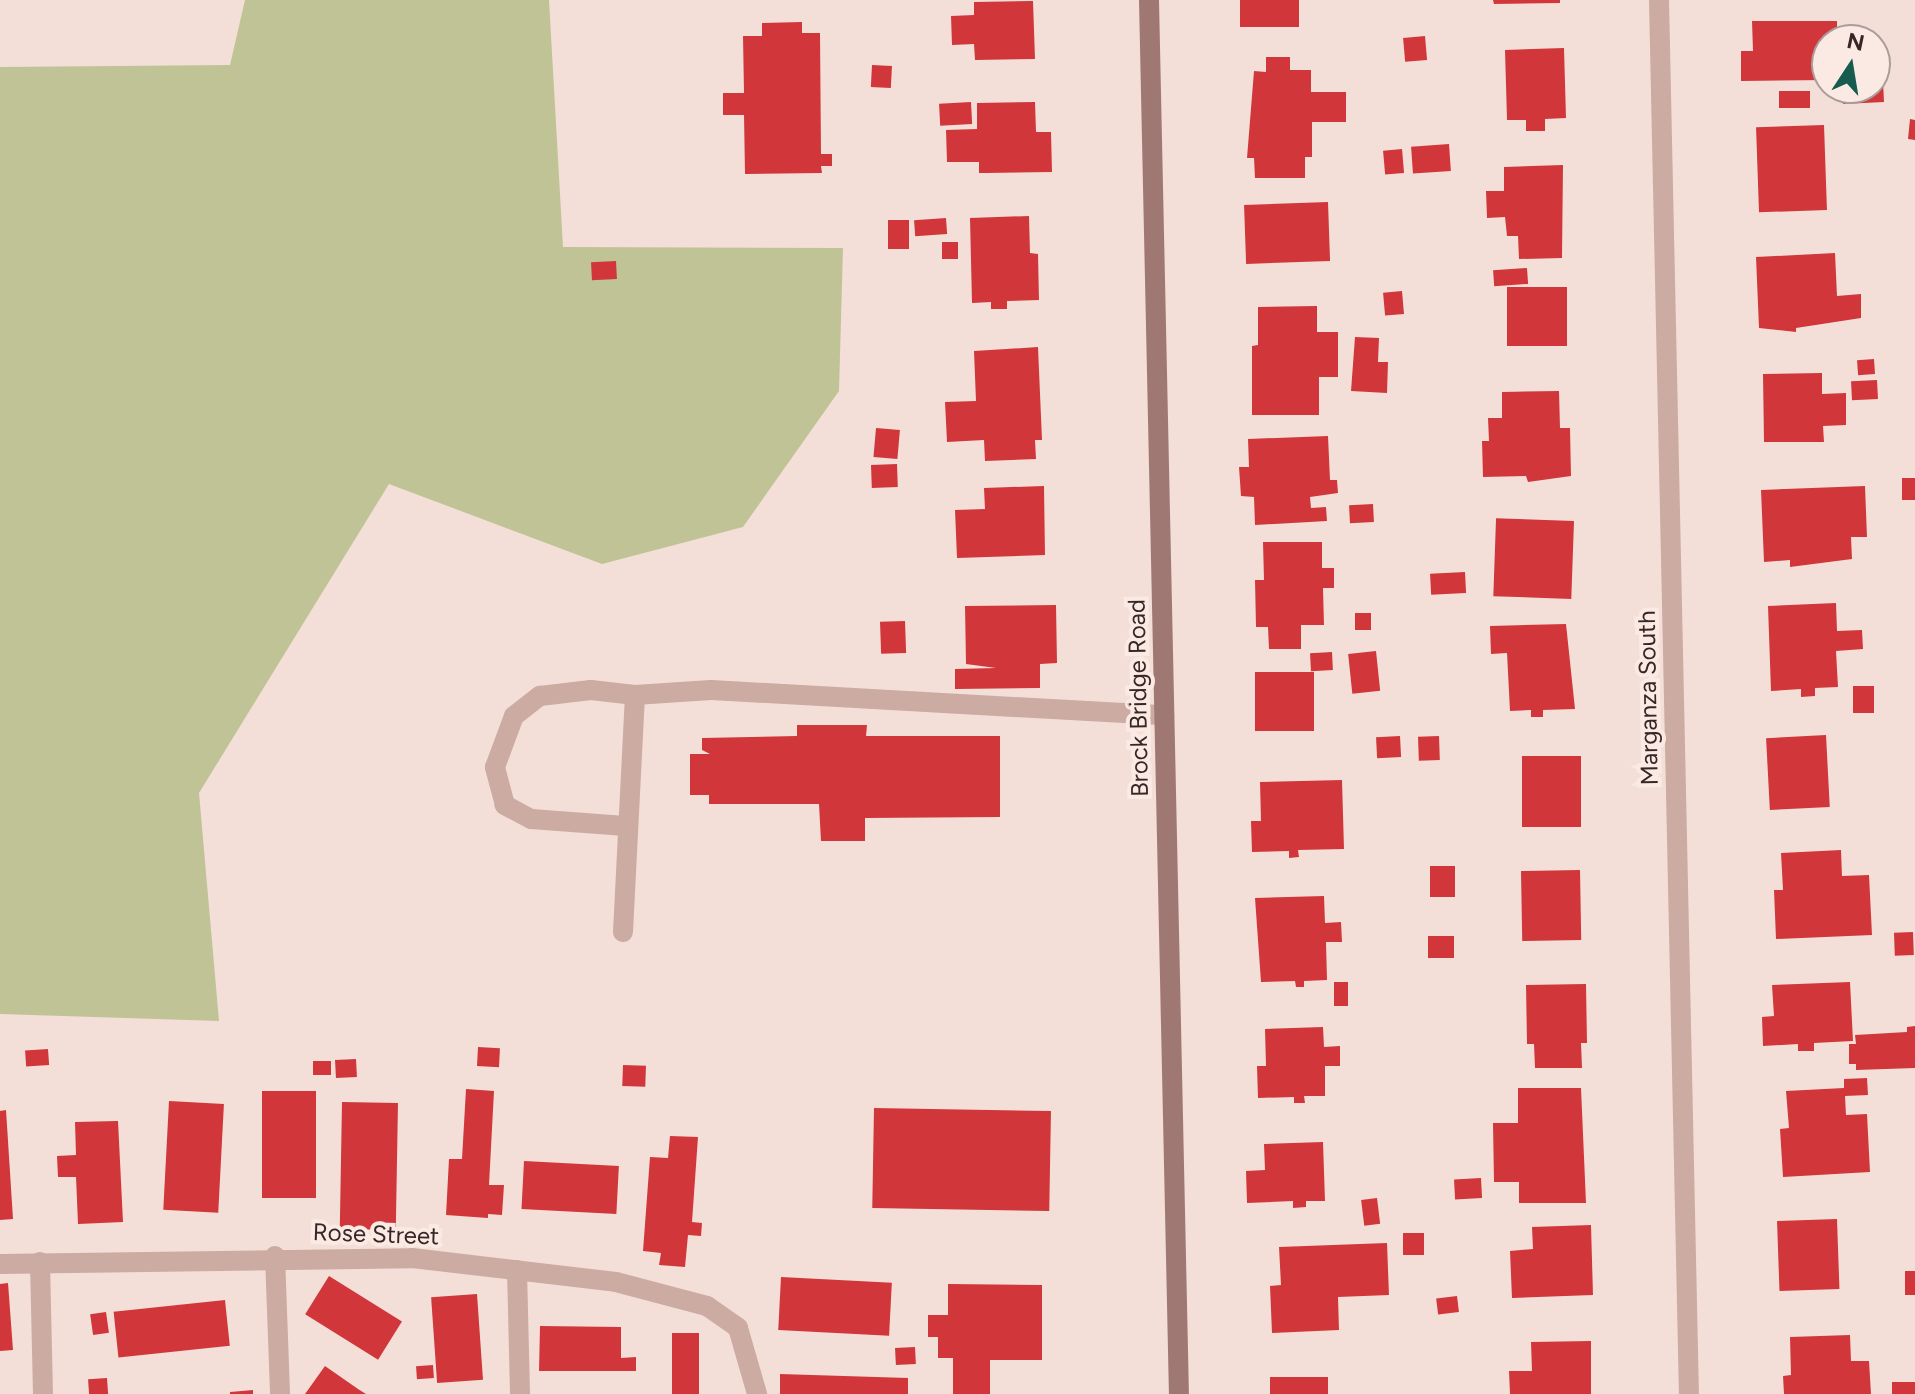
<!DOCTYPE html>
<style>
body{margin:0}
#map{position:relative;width:1915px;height:1394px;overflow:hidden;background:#f3dfd7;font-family:Figtree,sans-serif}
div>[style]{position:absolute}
.green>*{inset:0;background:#c0c396}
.building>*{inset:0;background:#d1373a;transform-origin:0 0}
.lane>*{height:20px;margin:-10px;padding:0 10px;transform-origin:10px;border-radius:10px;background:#ccaba2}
.street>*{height:20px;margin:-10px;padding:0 10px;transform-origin:10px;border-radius:10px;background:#ccaba2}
.secondary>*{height:20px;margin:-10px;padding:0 10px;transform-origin:10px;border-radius:10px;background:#a07873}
span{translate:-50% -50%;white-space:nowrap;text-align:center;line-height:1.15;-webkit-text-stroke:8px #fbeae4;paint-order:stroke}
.street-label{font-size:24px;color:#362625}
.north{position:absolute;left:1811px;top:24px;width:80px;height:80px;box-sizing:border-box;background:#fbeae4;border:2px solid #ac9c98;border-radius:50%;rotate:12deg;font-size:22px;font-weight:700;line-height:32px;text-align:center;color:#362625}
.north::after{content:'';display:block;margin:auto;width:28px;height:36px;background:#175b4e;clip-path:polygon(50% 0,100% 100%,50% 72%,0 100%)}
</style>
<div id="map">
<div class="green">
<i style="clip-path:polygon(245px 0,549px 0,563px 247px,843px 248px,839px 391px,743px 527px,602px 564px,389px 484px,199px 793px,219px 1021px,0 1014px,0 67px,230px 65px)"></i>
</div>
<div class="building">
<i style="left:1240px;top:0;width:59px;height:27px"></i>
<i style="clip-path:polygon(1493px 0,1560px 0,1560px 3px,1494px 4px)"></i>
<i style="clip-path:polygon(1033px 1px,1035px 59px,975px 60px,974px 44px,952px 45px,951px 16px,974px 15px,974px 2px)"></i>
<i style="clip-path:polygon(1752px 21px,1837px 21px,1837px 40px,1827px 40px,1827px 80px,1741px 81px,1741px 51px,1753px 51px)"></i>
<i style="clip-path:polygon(802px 22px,802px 33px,820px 33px,821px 154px,832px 154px,832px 166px,821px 166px,822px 173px,745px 174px,744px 115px,723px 115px,723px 93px,744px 93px,743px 36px,762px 36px,762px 23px)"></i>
<i style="left:1425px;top:36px;width:24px;height:22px;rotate:85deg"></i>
<i style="clip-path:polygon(1564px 48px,1566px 118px,1545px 119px,1545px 131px,1526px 131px,1526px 120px,1507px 120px,1505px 50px)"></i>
<i style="clip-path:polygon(1266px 57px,1290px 57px,1290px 70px,1311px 70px,1311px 92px,1346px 92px,1346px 122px,1312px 122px,1312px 157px,1305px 157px,1305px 178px,1255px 178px,1254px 158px,1247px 158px,1254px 71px,1266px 72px)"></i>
<i style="left:872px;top:65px;width:20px;height:22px;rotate:3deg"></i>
<i style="clip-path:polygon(1875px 81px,1883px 81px,1884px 102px,1843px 104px,1842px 88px,1875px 88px)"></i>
<i style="left:1810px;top:91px;width:17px;height:31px;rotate:90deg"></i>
<i style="left:971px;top:102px;width:22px;height:32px;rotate:87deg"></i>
<i style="clip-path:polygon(1035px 102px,1036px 132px,1051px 132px,1052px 172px,985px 173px,979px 173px,979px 162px,947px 162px,946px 130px,977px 129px,977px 103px)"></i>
<i style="clip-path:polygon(1910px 119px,1915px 120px,1915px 140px,1908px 139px)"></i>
<i style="left:1824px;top:125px;width:85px;height:68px;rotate:88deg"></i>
<i style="left:1449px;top:144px;width:27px;height:38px;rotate:86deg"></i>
<i style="left:1402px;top:149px;width:24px;height:19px;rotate:85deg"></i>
<i style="clip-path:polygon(1563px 165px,1562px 258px,1519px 259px,1518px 236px,1507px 236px,1505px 217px,1487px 218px,1486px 191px,1504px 191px,1504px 167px)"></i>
<i style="left:1328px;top:202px;width:59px;height:84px;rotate:88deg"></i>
<i style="clip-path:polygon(1029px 216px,1030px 253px,1038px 254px,1039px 300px,1007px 301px,1007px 309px,991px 309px,991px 302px,972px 303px,970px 218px)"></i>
<i style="left:946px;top:218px;width:16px;height:32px;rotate:86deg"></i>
<i style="left:888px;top:220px;width:21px;height:29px"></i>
<i style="left:942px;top:242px;width:16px;height:17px"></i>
<i style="clip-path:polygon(1835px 253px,1837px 296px,1861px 294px,1861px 318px,1796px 328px,1796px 332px,1759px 328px,1756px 257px)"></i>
<i style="left:616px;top:261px;width:18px;height:25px;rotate:87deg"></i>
<i style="left:1527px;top:268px;width:16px;height:34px;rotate:86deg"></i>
<i style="left:1507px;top:287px;width:60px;height:59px"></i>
<i style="left:1402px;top:291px;width:23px;height:19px;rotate:85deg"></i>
<i style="clip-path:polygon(1317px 306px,1317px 332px,1338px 332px,1338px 377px,1319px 377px,1319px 415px,1252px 415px,1252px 346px,1258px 345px,1258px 307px)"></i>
<i style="clip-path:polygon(1355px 337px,1379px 338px,1378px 362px,1388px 362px,1387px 393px,1351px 391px)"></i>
<i style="clip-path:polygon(1038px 347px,1042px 440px,1035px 440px,1036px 459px,985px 461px,984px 440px,947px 442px,945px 402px,976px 401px,974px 351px)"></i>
<i style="left:1874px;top:359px;width:15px;height:17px;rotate:86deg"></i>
<i style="clip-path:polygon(1822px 373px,1822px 394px,1846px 393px,1846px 425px,1823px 426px,1824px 442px,1764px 442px,1763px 374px)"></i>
<i style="left:1877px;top:380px;width:19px;height:26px;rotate:87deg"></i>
<i style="clip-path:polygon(1559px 391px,1560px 428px,1570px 428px,1571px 476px,1528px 482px,1526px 476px,1483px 477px,1482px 441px,1489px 441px,1488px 418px,1502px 418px,1502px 392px)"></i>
<i style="left:876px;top:428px;width:24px;height:29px;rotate:5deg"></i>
<i style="clip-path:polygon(1328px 436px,1330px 480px,1337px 480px,1338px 493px,1310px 497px,1311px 508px,1326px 507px,1327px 521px,1255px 525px,1254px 497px,1241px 496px,1239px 467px,1249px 467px,1248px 439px)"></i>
<i style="left:897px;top:464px;width:23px;height:26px;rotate:88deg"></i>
<i style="left:1915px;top:478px;width:22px;height:13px;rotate:90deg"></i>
<i style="clip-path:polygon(1044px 486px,1045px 555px,957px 558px,955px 510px,985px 509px,984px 488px)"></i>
<i style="clip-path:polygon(1865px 486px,1867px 537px,1851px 537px,1852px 559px,1790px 567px,1790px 560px,1764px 562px,1761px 490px)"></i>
<i style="left:1373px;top:504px;width:18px;height:24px;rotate:87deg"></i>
<i style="left:1574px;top:521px;width:78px;height:78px;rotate:92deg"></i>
<i style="clip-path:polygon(1263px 542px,1322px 542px,1322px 568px,1334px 568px,1334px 588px,1323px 588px,1324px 625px,1301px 625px,1301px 649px,1269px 649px,1268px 627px,1256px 627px,1255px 580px,1264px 580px)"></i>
<i style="left:1465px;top:572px;width:21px;height:35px;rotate:87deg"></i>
<i style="clip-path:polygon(1836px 603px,1837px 631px,1862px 630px,1863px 649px,1836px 651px,1838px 687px,1815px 688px,1815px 696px,1801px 697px,1801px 689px,1771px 691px,1768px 606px)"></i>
<i style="clip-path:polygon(1056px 605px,1057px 663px,1040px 664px,1040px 688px,955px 689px,955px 669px,996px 668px,966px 664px,965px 606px)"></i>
<i style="left:1355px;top:613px;width:16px;height:17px"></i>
<i style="left:905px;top:621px;width:32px;height:25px;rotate:88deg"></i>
<i style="clip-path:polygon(1566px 624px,1575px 709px,1543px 710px,1543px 717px,1531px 717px,1531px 710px,1510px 711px,1507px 653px,1491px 654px,1490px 626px)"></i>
<i style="left:1376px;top:651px;width:40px;height:28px;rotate:84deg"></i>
<i style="left:1332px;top:652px;width:18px;height:22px;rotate:87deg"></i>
<i style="left:1314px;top:672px;width:59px;height:59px;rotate:90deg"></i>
<i style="left:1874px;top:686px;width:27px;height:21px;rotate:90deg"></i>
<i style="clip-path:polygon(797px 725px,867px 725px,866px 736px,1000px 736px,1000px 817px,865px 818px,865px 841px,821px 841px,819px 804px,709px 804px,709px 795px,690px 795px,690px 754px,710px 754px,702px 750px,702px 738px,797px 736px)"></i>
<i style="left:1826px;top:735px;width:72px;height:60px;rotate:87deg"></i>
<i style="left:1400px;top:736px;width:21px;height:24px;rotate:87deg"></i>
<i style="left:1439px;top:736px;width:24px;height:21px;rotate:88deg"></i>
<i style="left:1522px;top:756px;width:59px;height:71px"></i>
<i style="clip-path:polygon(1342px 780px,1344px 849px,1298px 850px,1299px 857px,1289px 858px,1289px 851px,1252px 852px,1251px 821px,1261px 821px,1260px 782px)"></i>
<i style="clip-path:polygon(1841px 850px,1842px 876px,1869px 875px,1872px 935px,1776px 939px,1774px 890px,1783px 890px,1781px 853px)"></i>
<i style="left:1430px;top:866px;width:25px;height:31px"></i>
<i style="left:1580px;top:870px;width:70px;height:59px;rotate:89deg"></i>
<i style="clip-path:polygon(1324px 896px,1325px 923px,1341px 922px,1342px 942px,1326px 942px,1327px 980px,1304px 981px,1304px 987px,1296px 987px,1295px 981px,1261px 982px,1255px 898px)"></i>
<i style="left:1913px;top:932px;width:23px;height:19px;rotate:88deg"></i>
<i style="left:1454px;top:936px;width:22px;height:26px;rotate:90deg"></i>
<i style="left:1334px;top:982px;width:14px;height:24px"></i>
<i style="clip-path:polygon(1850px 982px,1853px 1041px,1814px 1043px,1814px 1051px,1798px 1051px,1798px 1044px,1763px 1046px,1762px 1017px,1774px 1016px,1772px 985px)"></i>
<i style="clip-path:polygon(1586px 984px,1587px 1043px,1581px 1043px,1582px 1068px,1535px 1068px,1534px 1044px,1527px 1044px,1526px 985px)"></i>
<i style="clip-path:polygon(1915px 1026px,1915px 1068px,1856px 1070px,1856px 1064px,1849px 1064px,1849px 1044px,1856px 1044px,1855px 1035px,1907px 1032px,1907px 1027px)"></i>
<i style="clip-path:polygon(1323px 1027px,1324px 1047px,1340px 1046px,1340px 1066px,1325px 1066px,1325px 1096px,1304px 1096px,1305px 1103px,1294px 1103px,1294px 1097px,1258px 1098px,1257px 1066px,1266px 1066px,1265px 1029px)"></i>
<i style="left:478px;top:1047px;width:22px;height:19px;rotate:3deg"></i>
<i style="left:48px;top:1049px;width:16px;height:23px;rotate:86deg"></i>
<i style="left:356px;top:1059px;width:18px;height:21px;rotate:87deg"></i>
<i style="left:313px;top:1061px;width:18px;height:14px"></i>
<i style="left:623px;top:1065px;width:23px;height:21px;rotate:2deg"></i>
<i style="clip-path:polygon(1867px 1078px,1868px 1095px,1845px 1096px,1846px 1115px,1867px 1114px,1870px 1172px,1783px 1177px,1780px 1129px,1789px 1128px,1786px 1091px,1844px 1088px,1844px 1079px)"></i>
<i style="clip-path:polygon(1518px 1088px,1581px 1088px,1586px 1203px,1519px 1203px,1519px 1182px,1494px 1182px,1493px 1123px,1518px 1123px)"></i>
<i style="clip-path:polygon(466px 1089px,494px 1091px,489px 1185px,504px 1185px,502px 1215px,488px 1214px,488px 1218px,446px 1215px,449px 1159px,462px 1159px)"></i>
<i style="left:262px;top:1091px;width:54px;height:107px"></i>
<i style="left:169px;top:1101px;width:55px;height:109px;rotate:3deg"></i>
<i style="left:342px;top:1102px;width:56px;height:127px;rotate:1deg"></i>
<i style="left:874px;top:1108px;width:177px;height:100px;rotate:1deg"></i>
<i style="clip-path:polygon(6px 1110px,13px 1219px,0 1220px,0 1111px)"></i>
<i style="clip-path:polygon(118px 1121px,123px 1222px,78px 1224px,76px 1177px,58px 1177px,57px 1156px,76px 1155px,75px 1122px)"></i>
<i style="clip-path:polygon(670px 1136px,698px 1137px,692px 1222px,702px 1223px,701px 1236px,688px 1235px,685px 1267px,659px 1265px,661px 1253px,643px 1251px,650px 1157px,668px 1158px)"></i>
<i style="clip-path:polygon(1323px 1142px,1325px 1201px,1306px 1201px,1306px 1207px,1293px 1208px,1293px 1201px,1247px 1203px,1246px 1171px,1265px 1170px,1264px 1144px)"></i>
<i style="left:524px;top:1161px;width:95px;height:48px;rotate:3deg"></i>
<i style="left:1481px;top:1178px;width:20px;height:27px;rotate:87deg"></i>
<i style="left:1377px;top:1198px;width:26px;height:16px;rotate:83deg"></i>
<i style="left:1837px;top:1219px;width:70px;height:60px;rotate:88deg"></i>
<i style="clip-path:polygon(1591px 1225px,1593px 1295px,1512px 1298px,1510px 1251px,1533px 1249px,1532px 1227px)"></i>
<i style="left:1403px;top:1233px;width:21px;height:22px"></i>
<i style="clip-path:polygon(1387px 1243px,1389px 1295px,1338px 1297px,1339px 1330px,1272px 1333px,1270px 1286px,1281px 1285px,1279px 1247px)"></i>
<i style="left:1905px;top:1271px;width:10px;height:24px"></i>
<i style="left:329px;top:1276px;width:86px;height:45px;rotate:32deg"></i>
<i style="left:781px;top:1277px;width:111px;height:53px;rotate:3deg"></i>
<i style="clip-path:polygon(8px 1283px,13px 1350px,0 1351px,0 1284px)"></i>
<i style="clip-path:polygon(948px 1284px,1042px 1285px,1042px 1360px,990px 1360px,990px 1394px,953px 1394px,953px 1358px,938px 1358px,938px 1337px,928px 1337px,928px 1315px,948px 1315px)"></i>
<i style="left:477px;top:1294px;width:86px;height:46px;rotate:86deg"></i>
<i style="left:1457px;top:1296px;width:16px;height:21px;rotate:83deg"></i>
<i style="left:225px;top:1300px;width:46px;height:112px;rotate:84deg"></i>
<i style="left:106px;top:1312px;width:21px;height:16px;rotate:82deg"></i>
<i style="clip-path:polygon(540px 1326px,621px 1327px,621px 1358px,636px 1357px,636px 1371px,539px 1371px)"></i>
<i style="left:699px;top:1333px;width:61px;height:27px;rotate:90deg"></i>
<i style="clip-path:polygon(1850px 1335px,1851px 1361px,1869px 1361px,1871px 1394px,1784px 1394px,1783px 1376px,1791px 1375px,1790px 1337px)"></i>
<i style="clip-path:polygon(1591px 1341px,1591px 1394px,1510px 1394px,1509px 1371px,1532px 1371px,1531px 1342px)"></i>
<i style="left:915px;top:1347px;width:17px;height:20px;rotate:87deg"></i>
<i style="left:433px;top:1365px;width:13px;height:17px;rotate:86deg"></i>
<i style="clip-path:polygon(325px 1366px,358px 1389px,366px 1394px,305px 1394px)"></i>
<i style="clip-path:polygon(780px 1374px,908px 1378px,908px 1394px,780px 1394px)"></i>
<i style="left:1328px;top:1377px;width:17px;height:58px;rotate:90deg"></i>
<i style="left:107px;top:1378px;width:16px;height:19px;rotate:86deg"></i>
<i style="left:1892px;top:1382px;width:23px;height:12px"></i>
<i style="clip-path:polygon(253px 1390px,253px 1394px,230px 1394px,230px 1392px)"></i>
</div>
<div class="lane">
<i style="left:625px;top:826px;width:94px;rotate:-175.7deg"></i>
<i style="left:531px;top:819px;width:30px;rotate:-152deg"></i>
<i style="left:505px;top:805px;width:39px;rotate:-105deg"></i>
<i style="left:495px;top:767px;width:54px;rotate:-69.6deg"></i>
<i style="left:514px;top:716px;width:33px;rotate:-38deg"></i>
<i style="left:540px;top:696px;width:51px;rotate:-6.7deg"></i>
<i style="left:591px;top:690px;width:44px;rotate:6.5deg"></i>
<i style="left:623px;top:932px;width:237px;rotate:-87.1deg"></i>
<i style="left:635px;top:695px;width:76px;rotate:-3.8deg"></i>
<i style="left:711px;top:690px;width:454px;rotate:3.2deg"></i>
</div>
<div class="street">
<i style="left:1659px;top:0;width:1394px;rotate:88.77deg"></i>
<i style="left:275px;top:1256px;width:138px;rotate:87.9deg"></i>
<i style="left:40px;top:1262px;width:132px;rotate:88.7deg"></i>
<i style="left:0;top:1264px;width:412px;rotate:-0.8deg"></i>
<i style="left:412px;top:1258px;width:205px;rotate:6.7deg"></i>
<i style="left:616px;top:1282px;width:94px;rotate:14.8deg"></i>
<i style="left:707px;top:1306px;width:38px;rotate:35deg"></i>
<i style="left:738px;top:1328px;width:69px;rotate:73.9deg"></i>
<i style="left:517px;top:1270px;width:124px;rotate:88.6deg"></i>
</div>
<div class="secondary">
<i style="left:1149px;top:0;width:1394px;rotate:88.77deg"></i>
</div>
<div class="street-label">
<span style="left:1138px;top:698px;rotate:-91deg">Brock Bridge Road</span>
<span style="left:1648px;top:698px;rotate:-91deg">Marganza South</span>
<span style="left:376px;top:1234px;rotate:2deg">Rose Street</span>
</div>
<div class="north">N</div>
</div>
